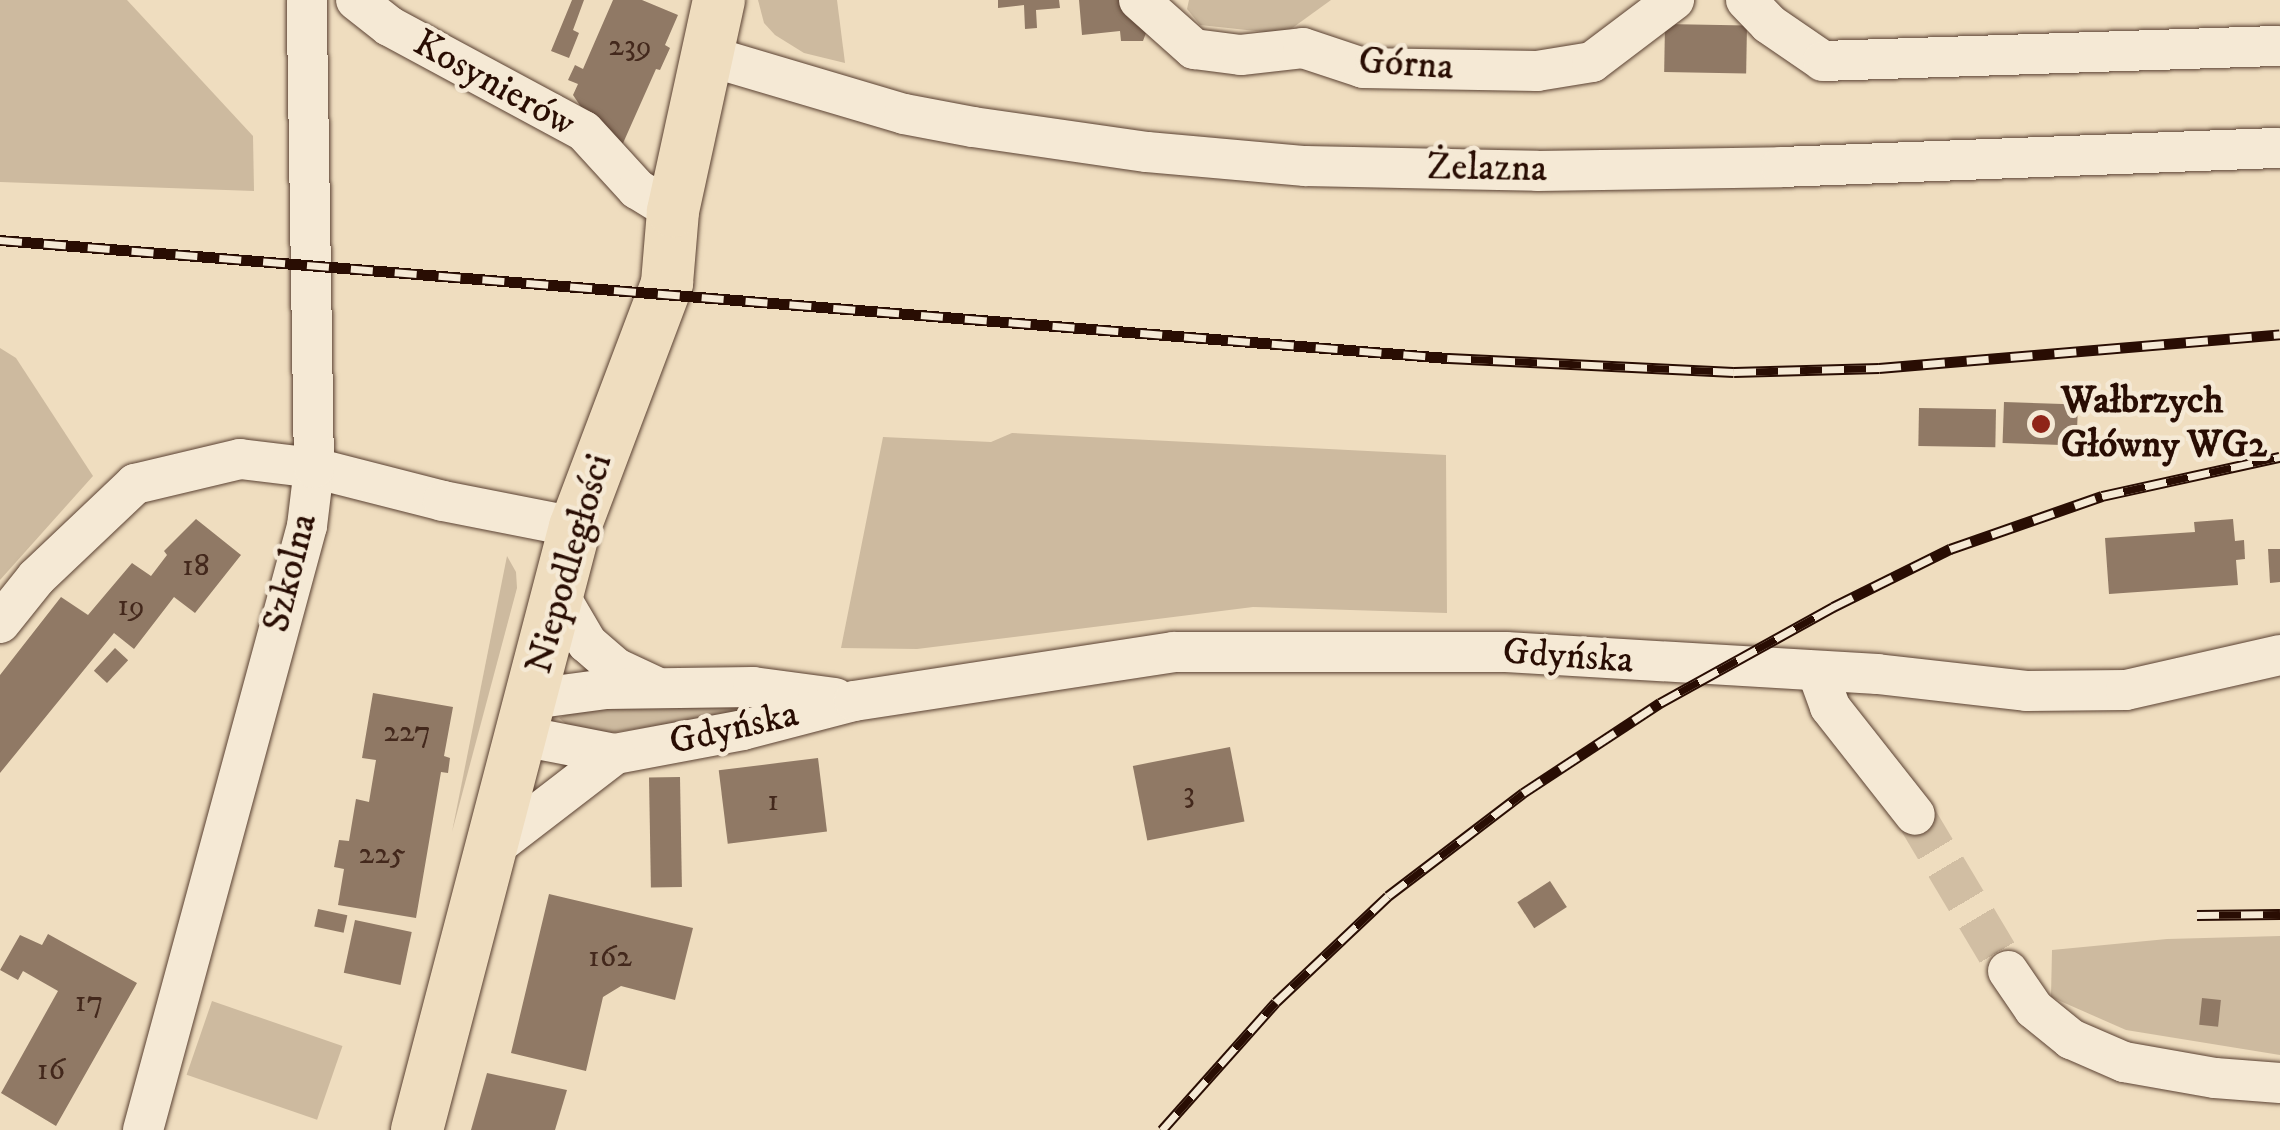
<!DOCTYPE html>
<meta charset="utf-8">
<style>
body{margin:0}
#map{position:relative;width:2280px;height:1130px;overflow:hidden;background:#efddbf;font-family:"IM FELL DW Pica",serif}
div>[style]{position:absolute}
.green>*{inset:0;background:#cdba9f;transform-origin:0 0}
.building>*{inset:0;background:#907965;transform-origin:0 0}
.minor-tunnel>*{height:40px;margin-top:-20px;transform-origin:0;background:repeating-linear-gradient(90deg,#d1bea3 0 40px,transparent 0 60px)}
.roads{filter:drop-shadow(0 0 2px #5a4132) drop-shadow(0 0 2px #5a4132)}
.minor>*{height:40px;margin:-20px;padding:0 20px;transform-origin:20px;border-radius:20px;background:#f5e9d5}
.major>*{height:52px;margin:-26px;padding:0 26px;transform-origin:26px;border-radius:26px;background:#efddbf}
.rail>*{height:11px;margin-top:-5.5px;transform-origin:0;background:repeating-linear-gradient(90deg,#f5e9d5 0 22px,#290d03 0 44px);box-sizing:border-box;border-block:2px solid #290d03}
.dots>*{width:28px;height:28px;translate:-50% -50%;box-sizing:border-box;border:5px solid #f5e9d5;border-radius:50%}
span{translate:-50% -50%;white-space:nowrap;text-align:center;line-height:1.15;-webkit-text-stroke:9px #f5e9d5;paint-order:stroke}
.number-label{font-size:32px;color:#43281c}
.number-label span{-webkit-text-stroke-width:0}
.street-label{font-size:38px;color:#290d03}
.poi-label{font-size:38px;color:#290d03;font-weight:700}
.left{translate:0 -50%;text-align:left}
</style>
<div id="map">
<div class="green">
<i style="clip-path:polygon(0 0,127px 0,253px 136px,254px 191px,0 182px)"></i>
<i style="clip-path:polygon(758px 0,837px 0,845px 63px,804px 53px,775px 35px,764px 23px)"></i>
<i style="clip-path:polygon(1189px 0,1331px 0,1284px 34px,1200px 25px,1187px 9px)"></i>
<i style="clip-path:polygon(0 348px,16px 358px,93px 476px,0 580px)"></i>
<i style="clip-path:polygon(1012px 433px,1446px 455px,1447px 613px,1253px 607px,917px 649px,841px 648px,883px 437px,991px 442px)"></i>
<i style="clip-path:polygon(507px 556px,516px 572px,517px 588px,452px 832px)"></i>
<i style="clip-path:polygon(590px 703px,740px 707px,746px 712px,609px 733px,571px 728px,559px 718px)"></i>
<i style="clip-path:polygon(2280px 936px,2280px 1055px,2126px 1030px,2051px 997px,2052px 950px,2167px 939px)"></i>
<i style="left:212px;top:1001px;width:138px;height:78px;rotate:19deg"></i>
</div>
<div class="building">
<i style="clip-path:polygon(572px 0,584px 0,573px 30px,579px 33px,569px 58px,551px 51px)"></i>
<i style="clip-path:polygon(613px 0,642px 0,678px 15px,665px 45px,670px 48px,660px 70px,656px 69px,620px 150px,591px 122px,573px 95px,578px 84px,568px 80px,575px 65px,583px 69px)"></i>
<i style="clip-path:polygon(998px 0,1059px 0,1060px 8px,1036px 10px,1037px 28px,1025px 29px,1024px 5px,998px 8px)"></i>
<i style="clip-path:polygon(1079px 0,1120px 0,1146px 33px,1143px 41px,1121px 41px,1120px 31px,1082px 35px)"></i>
<i style="left:1665px;top:24px;width:82px;height:48px;rotate:1deg"></i>
<i style="left:2004px;top:402px;width:74px;height:41px;rotate:2deg"></i>
<i style="left:1919px;top:408px;width:77px;height:38px;rotate:1deg"></i>
<i style="clip-path:polygon(196px 519px,241px 555px,195px 613px,174px 597px,134px 649px,114px 633px,0 773px,0 675px,61px 597px,88px 615px,132px 563px,151px 576px,167px 555px,164px 551px)"></i>
<i style="clip-path:polygon(2233px 519px,2235px 541px,2244px 540px,2245px 559px,2236px 560px,2238px 585px,2109px 594px,2105px 538px,2195px 532px,2194px 522px)"></i>
<i style="clip-path:polygon(2268px 549px,2280px 549px,2280px 582px,2270px 583px)"></i>
<i style="left:115px;top:648px;width:18px;height:31px;rotate:43deg"></i>
<i style="clip-path:polygon(373px 693px,453px 707px,444px 756px,450px 758px,448px 773px,441px 772px,416px 918px,338px 905px,344px 869px,334px 867px,339px 840px,349px 841px,356px 799px,369px 802px,376px 760px,362px 758px)"></i>
<i style="left:1230px;top:747px;width:76px;height:99px;rotate:79deg"></i>
<i style="left:818px;top:758px;width:74px;height:100px;rotate:83deg"></i>
<i style="left:680px;top:777px;width:110px;height:31px;rotate:89deg"></i>
<i style="left:1550px;top:881px;width:31px;height:39px;rotate:57deg"></i>
<i style="clip-path:polygon(549px 894px,693px 928px,675px 1000px,621px 986px,603px 997px,586px 1071px,511px 1053px)"></i>
<i style="left:318px;top:909px;width:30px;height:18px;rotate:12deg"></i>
<i style="left:355px;top:920px;width:58px;height:54px;rotate:12deg"></i>
<i style="clip-path:polygon(48px 934px,137px 983px,56px 1126px,1px 1093px,58px 991px,23px 971px,18px 980px,0 970px,20px 935px,42px 945px)"></i>
<i style="left:2202px;top:998px;width:19px;height:27px;rotate:6deg"></i>
<i style="clip-path:polygon(487px 1073px,567px 1090px,555px 1130px,471px 1130px)"></i>
</div>
<div class="minor-tunnel">
<i style="left:1915px;top:815px;width:182px;rotate:59.2deg"></i>
</div>
<div class="roads">
<div class="minor">
<i style="left:356px;top:0;width:42px;rotate:38.2deg"></i>
<i style="left:389px;top:26px;width:221px;rotate:28.3deg"></i>
<i style="left:584px;top:131px;width:79px;rotate:47.6deg"></i>
<i style="left:637px;top:189px;width:42px;rotate:31.4deg"></i>
<i style="left:1139px;top:0;width:74px;rotate:41.7deg"></i>
<i style="left:1194px;top:49px;width:47px;rotate:7.3deg"></i>
<i style="left:1241px;top:55px;width:62px;rotate:-6.4deg"></i>
<i style="left:1303px;top:48px;width:63px;rotate:18.4deg"></i>
<i style="left:1363px;top:68px;width:174px;rotate:1deg"></i>
<i style="left:1537px;top:71px;width:56px;rotate:-9.3deg"></i>
<i style="left:1592px;top:62px;width:103px;rotate:-37.1deg"></i>
<i style="left:1746px;top:0;width:33px;rotate:46deg"></i>
<i style="left:1769px;top:24px;width:65px;rotate:34.4deg"></i>
<i style="left:1823px;top:61px;width:457px;rotate:-1.9deg"></i>
<i style="left:705px;top:55px;width:208px;rotate:16.5deg"></i>
<i style="left:904px;top:114px;width:70px;rotate:10.7deg"></i>
<i style="left:973px;top:127px;width:176px;rotate:8.2deg"></i>
<i style="left:1147px;top:152px;width:159px;rotate:5.1deg"></i>
<i style="left:1305px;top:166px;width:232px;rotate:1.2deg"></i>
<i style="left:1537px;top:171px;width:244px;rotate:-0.9deg"></i>
<i style="left:1781px;top:167px;width:499px;rotate:-2.2deg"></i>
<i style="left:559px;top:595px;width:56px;rotate:59.7deg"></i>
<i style="left:587px;top:643px;width:38px;rotate:41deg"></i>
<i style="left:616px;top:668px;width:42px;rotate:25.3deg"></i>
<i style="left:0;top:623px;width:58px;rotate:-51.3deg"></i>
<i style="left:36px;top:578px;width:137px;rotate:-43.5deg"></i>
<i style="left:135px;top:484px;width:108px;rotate:-13.4deg"></i>
<i style="left:240px;top:459px;width:75px;rotate:6.9deg"></i>
<i style="left:314px;top:468px;width:133px;rotate:14.3deg"></i>
<i style="left:443px;top:501px;width:135px;rotate:11.1deg"></i>
<i style="left:1817px;top:671px;width:38px;rotate:70deg"></i>
<i style="left:1830px;top:707px;width:137px;rotate:51.8deg"></i>
<i style="left:532px;top:699px;width:75px;rotate:-7.7deg"></i>
<i style="left:606px;top:689px;width:147px;rotate:-0.8deg"></i>
<i style="left:753px;top:687px;width:83px;rotate:7.6deg"></i>
<i style="left:522px;top:736px;width:95px;rotate:11deg"></i>
<i style="left:615px;top:754px;width:130px;rotate:-10.6deg"></i>
<i style="left:743px;top:730px;width:115px;rotate:-14.6deg"></i>
<i style="left:854px;top:701px;width:323px;rotate:-8.7deg"></i>
<i style="left:1173px;top:652px;width:333px"></i>
<i style="left:1506px;top:652px;width:372px;rotate:3.4deg"></i>
<i style="left:1877px;top:674px;width:150px;rotate:6.5deg"></i>
<i style="left:2026px;top:691px;width:100px;rotate:-0.6deg"></i>
<i style="left:2126px;top:690px;width:158px;rotate:-12.8deg"></i>
<i style="left:493px;top:848px;width:154px;rotate:-37.6deg"></i>
<i style="left:2008px;top:971px;width:46px;rotate:55.6deg"></i>
<i style="left:2034px;top:1009px;width:48px;rotate:39deg"></i>
<i style="left:2071px;top:1039px;width:58px;rotate:23.5deg"></i>
<i style="left:2124px;top:1062px;width:92px;rotate:10deg"></i>
<i style="left:2215px;top:1078px;width:65px;rotate:4.4deg"></i>
<i style="left:143px;top:1130px;width:626px;rotate:-74.81deg"></i>
<i style="left:307px;top:526px;width:58px;rotate:-83.1deg"></i>
<i style="left:314px;top:468px;width:468px;rotate:-90.9deg"></i>
</div>
<div class="major">
<i style="left:417px;top:1130px;width:623px;rotate:-75.32deg"></i>
<i style="left:575px;top:527px;width:261px;rotate:-69.3deg"></i>
<i style="left:667px;top:283px;width:72px;rotate:-85.2deg"></i>
<i style="left:673px;top:211px;width:216px;rotate:-77.7deg"></i>
</div>
</div>
<div class="rail">
<i style="left:0;top:240px;width:1454px;rotate:4.66deg"></i>
<i style="left:1449px;top:358px;width:285px;rotate:2.8deg"></i>
<i style="left:1734px;top:372px;width:145px;rotate:-1.6deg"></i>
<i style="left:1879px;top:368px;width:402px;rotate:-4.8deg"></i>
<i style="left:2197px;top:915px;width:83px;rotate:-0.7deg"></i>
<i style="left:1162px;top:1130px;width:171px;rotate:-48.3deg"></i>
<i style="left:1276px;top:1002px;width:154px;rotate:-43.4deg"></i>
<i style="left:1388px;top:896px;width:170px;rotate:-37.3deg"></i>
<i style="left:1523px;top:793px;width:164px;rotate:-33.3deg"></i>
<i style="left:1660px;top:703px;width:198px;rotate:-29deg"></i>
<i style="left:1833px;top:607px;width:131px;rotate:-26.4deg"></i>
<i style="left:1950px;top:549px;width:161px;rotate:-19.2deg"></i>
<i style="left:2102px;top:496px;width:182px;rotate:-12.4deg"></i>
</div>
<div class="dots">
<i style="left:2041px;top:424px;background:#8f2418"></i>
</div>
<div class="number-label">
<span style="left:630px;top:46px">239</span>
<span style="left:196px;top:566px">18</span>
<span style="left:131px;top:606px">19</span>
<span style="left:407px;top:732px">227</span>
<span style="left:1189px;top:793px">3</span>
<span style="left:773px;top:801px">1</span>
<span style="left:382px;top:854px">225</span>
<span style="left:610px;top:957px">162</span>
<span style="left:89px;top:1002px">17</span>
<span style="left:51px;top:1070px">16</span>
</div>
<div class="street-label">
<span style="left:1406px;top:65px;rotate:4deg">Górna</span>
<span style="left:494px;top:84px;rotate:29deg">Kosynierów</span>
<span style="left:1487px;top:169px;rotate:1deg">Żelazna</span>
<span style="left:570px;top:564px;rotate:-74deg">Niepodległości</span>
<span style="left:291px;top:573px;rotate:-76deg">Szkolna</span>
<span style="left:1568px;top:657px;rotate:4deg">Gdyńska</span>
<span style="left:734px;top:729px;rotate:-13deg">Gdyńska</span>
</div>
<div class="poi-label">
<span class="left" style="left:2061px;top:424px">Wałbrzych<br>Główny WG2</span>
</div>
</div>
